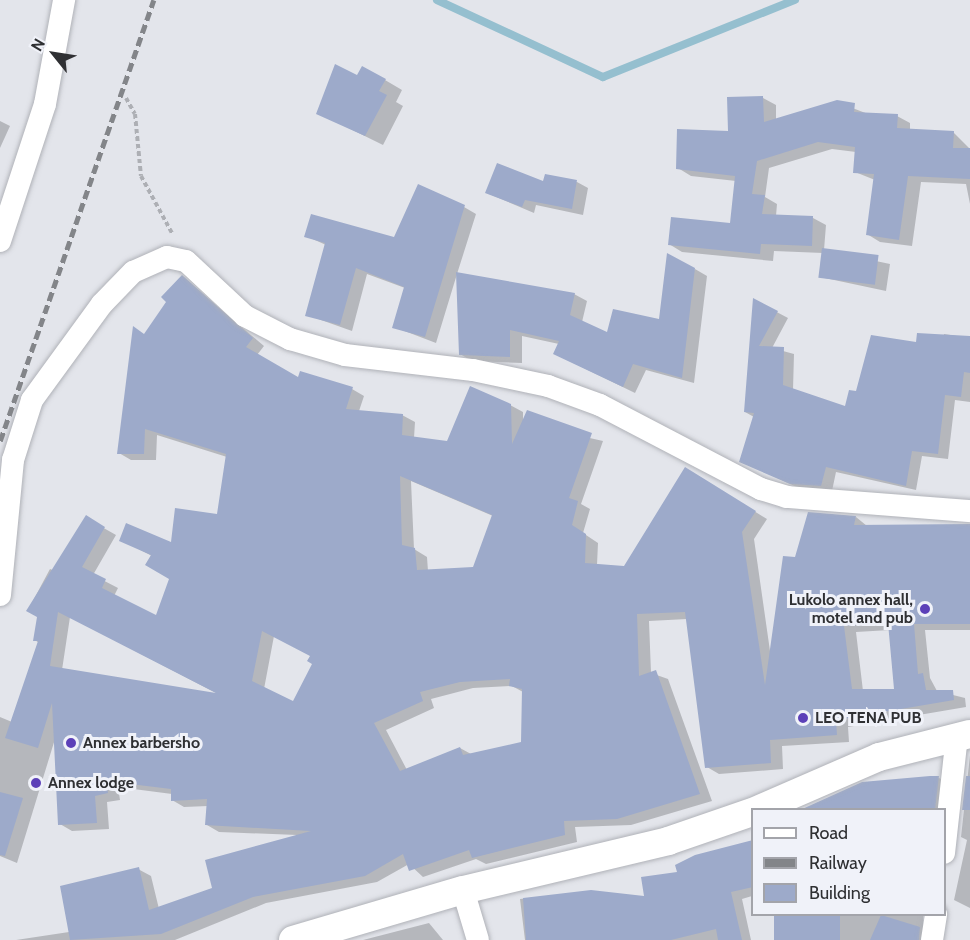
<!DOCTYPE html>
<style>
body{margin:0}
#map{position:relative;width:970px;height:940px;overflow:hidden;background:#e3e5eb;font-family:Cabin,sans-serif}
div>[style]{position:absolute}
.shadow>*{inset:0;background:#0003;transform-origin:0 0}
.stream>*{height:8px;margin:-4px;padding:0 4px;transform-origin:4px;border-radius:4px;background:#95bfcf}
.building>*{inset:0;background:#9daaca;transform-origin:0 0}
.path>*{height:4px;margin-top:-2px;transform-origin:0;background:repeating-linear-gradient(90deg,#adafb4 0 4.5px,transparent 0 7.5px)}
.roads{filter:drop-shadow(0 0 2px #b0b2b8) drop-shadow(0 0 2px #b0b2b8)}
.minor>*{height:22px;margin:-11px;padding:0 11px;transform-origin:11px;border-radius:11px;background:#fff}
.tertiary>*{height:28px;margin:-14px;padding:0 14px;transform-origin:14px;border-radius:14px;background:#fff}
.rail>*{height:4.5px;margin-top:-2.25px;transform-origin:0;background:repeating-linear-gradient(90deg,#838589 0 9px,transparent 0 13.5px)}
.dots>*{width:16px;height:16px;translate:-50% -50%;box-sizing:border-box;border:3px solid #f0f2f9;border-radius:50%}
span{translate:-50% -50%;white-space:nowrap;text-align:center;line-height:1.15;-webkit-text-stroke:6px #f0f2f9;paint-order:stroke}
.poi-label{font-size:16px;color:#2f3033;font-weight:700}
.right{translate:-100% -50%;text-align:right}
.left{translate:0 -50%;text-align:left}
.legend{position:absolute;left:751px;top:808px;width:195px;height:108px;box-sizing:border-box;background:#f0f2f9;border:2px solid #a3a4aa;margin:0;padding:8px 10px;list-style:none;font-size:18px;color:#2f3033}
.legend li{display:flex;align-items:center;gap:12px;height:30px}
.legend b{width:30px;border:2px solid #a3a4aa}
.north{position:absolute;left:24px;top:24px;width:60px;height:60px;-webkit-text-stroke:4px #f0f2f9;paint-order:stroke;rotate:300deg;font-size:16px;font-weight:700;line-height:24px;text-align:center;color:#2f3033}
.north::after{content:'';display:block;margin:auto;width:21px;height:27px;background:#2f3033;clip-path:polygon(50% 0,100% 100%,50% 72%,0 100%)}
</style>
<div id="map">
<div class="shadow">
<i style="clip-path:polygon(385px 80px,402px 90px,396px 102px,403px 106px,383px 145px,318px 113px)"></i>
<i style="clip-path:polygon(763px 98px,776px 105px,776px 120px,837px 102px,868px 114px,897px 116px,910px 123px,910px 130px,953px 132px,970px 149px,970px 204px,966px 184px,921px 182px,912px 246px,880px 242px,867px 234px,875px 180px,855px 172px,856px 152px,832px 149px,769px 168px,765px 197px,777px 204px,776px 216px,813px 218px,826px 225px,824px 250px,890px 264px,886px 291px,820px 277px,823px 253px,774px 251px,773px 261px,682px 252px,669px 244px,731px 225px,736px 181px,691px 176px,678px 168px,729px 132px)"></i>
<i style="clip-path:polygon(0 121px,10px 126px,0 148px)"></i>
<i style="clip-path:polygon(577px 182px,588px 188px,583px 215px,536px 205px,534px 213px,487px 193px)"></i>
<i style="clip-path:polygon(464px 207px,476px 214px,457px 274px,574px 294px,587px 301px,582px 322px,608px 335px,661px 321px,695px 269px,707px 276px,694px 383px,646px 370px,635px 393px,555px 354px,559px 344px,522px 336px,522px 363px,472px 361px,460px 354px,457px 274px,436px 343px,394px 327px,405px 288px,367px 274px,352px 331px,307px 315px,326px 245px,306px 236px,395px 239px)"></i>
<i style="clip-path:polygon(evenodd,182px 277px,264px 346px,257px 355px,299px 379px,352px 389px,364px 396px,359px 411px,402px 415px,415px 422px,414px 438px,448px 442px,510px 405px,523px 412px,523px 423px,603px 441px,581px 504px,590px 509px,583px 533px,598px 543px,597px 565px,625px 568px,697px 476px,767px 519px,754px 539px,770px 651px,796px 559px,856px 517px,867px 526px,970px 525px,970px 630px,925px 630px,930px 678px,937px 691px,965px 698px,966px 707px,848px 727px,849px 742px,782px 746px,783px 769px,719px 774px,707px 767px,687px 619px,649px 621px,651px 673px,668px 679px,712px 801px,631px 825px,575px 827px,577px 842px,486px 864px,476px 859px,423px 877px,409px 864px,377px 882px,266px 903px,175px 940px,16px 940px,69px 932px,138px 869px,151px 876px,159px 909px,214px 889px,297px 835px,219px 832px,207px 825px,208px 806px,184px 807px,172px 800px,172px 794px,118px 787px,120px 800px,107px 802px,109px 829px,72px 831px,60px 824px,55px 739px,17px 863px,0 856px,0 717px,12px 722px,39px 643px,35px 640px,38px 617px,28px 610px,50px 569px,55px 571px,86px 518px,116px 535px,93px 575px,118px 588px,114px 596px,156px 617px,171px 578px,152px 556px,121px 540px,172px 544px,218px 515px,227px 457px,157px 435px,156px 460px,131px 460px,119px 453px,146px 335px,182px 277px,411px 481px,493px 516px,474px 569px,428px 571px,427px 557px,414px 549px,411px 481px,182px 277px,70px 617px,220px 695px,62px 670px,70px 617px,182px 277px,890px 630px,896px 691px,863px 691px,856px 632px,890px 630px,182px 277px,274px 636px,312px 656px,314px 664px,294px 703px,264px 689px,274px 636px,182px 277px,512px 686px,523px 692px,523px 743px,471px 754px,460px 748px,407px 770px,386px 730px,434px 708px,431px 699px,473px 688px,512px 686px)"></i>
<i style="clip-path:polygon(754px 300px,788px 318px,772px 348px,794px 354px,793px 390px,846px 408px,917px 344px,943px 339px,944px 334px,970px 338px,970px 402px,955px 400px,948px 459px,922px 456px,916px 490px,836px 472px,832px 491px,801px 489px,740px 461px,754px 417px,745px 412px)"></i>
<i style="clip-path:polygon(970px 755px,970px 908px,954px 900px,967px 840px,961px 837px)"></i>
<i style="clip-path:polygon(939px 778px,950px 784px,944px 810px,802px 810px)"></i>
<i style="clip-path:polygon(752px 841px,752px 896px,742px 899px,751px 940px,525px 940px,520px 899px,591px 891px,646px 898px,679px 873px)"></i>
<i style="left:776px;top:914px;width:147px;height:26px"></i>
<i style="clip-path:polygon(429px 923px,443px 940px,363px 940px)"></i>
</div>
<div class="stream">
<i style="left:437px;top:0;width:183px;rotate:24.9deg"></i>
<i style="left:603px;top:77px;width:207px;rotate:-21.9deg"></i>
</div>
<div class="building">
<i style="clip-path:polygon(335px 64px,357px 75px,362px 66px,386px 79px,379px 91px,387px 95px,365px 136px,316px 114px)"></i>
<i style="clip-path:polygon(763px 96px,764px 122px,837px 100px,855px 103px,854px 112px,898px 114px,897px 128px,954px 131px,953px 148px,970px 148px,970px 179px,908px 176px,899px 240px,866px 235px,874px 174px,853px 173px,855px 147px,818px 142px,757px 161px,752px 194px,765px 195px,762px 214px,813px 216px,812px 246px,761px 244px,760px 254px,668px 245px,671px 217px,730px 223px,735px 176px,676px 169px,677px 129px,728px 131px,727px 97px)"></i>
<i style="clip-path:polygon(497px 163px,543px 181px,545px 174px,577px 180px,572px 209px,525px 200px,522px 207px,485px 193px)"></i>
<i style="clip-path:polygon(418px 184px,465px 205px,425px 337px,392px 328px,404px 287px,356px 268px,340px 325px,305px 316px,325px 243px,304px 237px,311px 214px,394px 237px)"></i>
<i style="left:822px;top:248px;width:57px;height:30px;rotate:7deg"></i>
<i style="clip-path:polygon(667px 253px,695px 268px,682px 378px,633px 364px,623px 387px,553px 354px,559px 341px,510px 330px,510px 357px,459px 355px,456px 272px,575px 293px,570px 315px,607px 332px,613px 309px,659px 319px)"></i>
<i style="clip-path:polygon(evenodd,182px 275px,253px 338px,246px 347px,298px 377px,300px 371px,353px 387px,346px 409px,403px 414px,402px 435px,447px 441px,470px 386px,511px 404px,512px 444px,527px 410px,592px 433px,569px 498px,578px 501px,572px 525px,586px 534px,585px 563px,624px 566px,685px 467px,756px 511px,742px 532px,765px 685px,783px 556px,795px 557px,808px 512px,856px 516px,854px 525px,970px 524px,970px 624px,914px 624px,918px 674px,923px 673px,926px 690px,953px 690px,954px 700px,836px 720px,837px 735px,770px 740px,771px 763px,705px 768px,685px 612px,637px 614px,639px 676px,656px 670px,700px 794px,617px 819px,564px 821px,565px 835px,472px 858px,469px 850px,409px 871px,403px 854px,365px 876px,253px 897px,161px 934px,70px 940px,60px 886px,139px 867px,149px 910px,212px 888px,205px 860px,311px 831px,205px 825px,207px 799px,171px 801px,171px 789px,106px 781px,108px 793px,95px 796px,97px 823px,58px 825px,52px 703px,38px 748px,5px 738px,38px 641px,33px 641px,37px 617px,26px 611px,86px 515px,105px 527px,82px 567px,106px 579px,102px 588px,156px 615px,169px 579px,145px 565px,151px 555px,119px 541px,126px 523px,171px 542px,175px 508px,217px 514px,226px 454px,145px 429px,144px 454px,117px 454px,133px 326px,144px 334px,166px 302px,161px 297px,182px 275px,400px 476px,492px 515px,473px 567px,417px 570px,415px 548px,402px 545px,400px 476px,182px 275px,58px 612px,216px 693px,50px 666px,58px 612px,182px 275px,888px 623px,894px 689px,852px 689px,844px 626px,888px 623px,182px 275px,262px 631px,310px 656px,307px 661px,312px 664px,293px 701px,252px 681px,262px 631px,182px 275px,510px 679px,509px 686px,522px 689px,521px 742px,463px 755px,460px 747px,400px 771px,374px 723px,423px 701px,420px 692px,460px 682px,510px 679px)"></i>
<i style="clip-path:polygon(753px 298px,778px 311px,759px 346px,784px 347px,783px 385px,845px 406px,849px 390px,856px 391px,871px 335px,916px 342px,917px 333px,970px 336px,970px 373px,964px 372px,961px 397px,945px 395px,938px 454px,912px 451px,906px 486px,826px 467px,821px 486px,790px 484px,739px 462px,754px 413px,744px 412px)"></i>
<i style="clip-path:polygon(930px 776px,939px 776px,935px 810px,800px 810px,862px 782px)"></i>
<i style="clip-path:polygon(966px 776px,970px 776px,970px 810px,962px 810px)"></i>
<i style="clip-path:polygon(0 792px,23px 798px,5px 856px,0 855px)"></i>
<i style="clip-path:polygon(753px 840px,753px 887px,731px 892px,742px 940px,718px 940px,716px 929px,671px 940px,526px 940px,523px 898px,591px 890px,644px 896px,641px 877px,677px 872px,675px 865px,695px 855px)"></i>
<i style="left:774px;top:915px;width:66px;height:25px"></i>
<i style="clip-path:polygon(881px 915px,920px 927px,919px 940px,870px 940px)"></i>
</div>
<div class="path">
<i style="left:126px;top:98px;width:18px;rotate:61deg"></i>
<i style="left:135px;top:114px;width:62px;rotate:84.5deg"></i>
<i style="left:141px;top:176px;width:65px;rotate:61.5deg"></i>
</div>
<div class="roads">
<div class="minor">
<i style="left:0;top:241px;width:144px;rotate:-71.8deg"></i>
<i style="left:45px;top:104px;width:106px;rotate:-79.6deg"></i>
<i style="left:0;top:595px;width:136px;rotate:-84.5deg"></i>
<i style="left:13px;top:460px;width:63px;rotate:-72.4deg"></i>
<i style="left:32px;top:400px;width:119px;rotate:-53.9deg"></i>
<i style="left:102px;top:304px;width:45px;rotate:-45.9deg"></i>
<i style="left:133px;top:272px;width:37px;rotate:-24deg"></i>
<i style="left:167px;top:257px;width:19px;rotate:12deg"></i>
<i style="left:186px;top:261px;width:81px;rotate:43deg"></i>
<i style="left:245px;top:316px;width:51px;rotate:27.1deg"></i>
<i style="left:290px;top:339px;width:57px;rotate:16.2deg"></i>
<i style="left:345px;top:355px;width:129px;rotate:6.7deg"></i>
<i style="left:473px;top:370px;width:77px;rotate:12deg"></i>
<i style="left:548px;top:386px;width:55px;rotate:20.1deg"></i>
<i style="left:600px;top:405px;width:182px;rotate:27.6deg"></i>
<i style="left:761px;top:489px;width:27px;rotate:17deg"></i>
<i style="left:787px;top:497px;width:184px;rotate:4.4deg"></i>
<i style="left:944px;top:853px;width:118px;rotate:-83.7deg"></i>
<i style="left:463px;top:890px;width:52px;rotate:73.3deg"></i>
<i style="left:932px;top:940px;width:26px;rotate:-81deg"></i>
</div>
<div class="tertiary">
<i style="left:757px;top:810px;width:133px;rotate:-23.5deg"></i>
<i style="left:879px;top:757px;width:94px;rotate:-14.2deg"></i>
<i style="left:293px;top:940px;width:177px;rotate:-16.4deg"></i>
<i style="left:463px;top:890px;width:211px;rotate:-13.4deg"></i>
<i style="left:668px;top:841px;width:89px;rotate:-19deg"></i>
</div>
</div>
<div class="rail">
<i style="left:0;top:441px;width:467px;rotate:-70.8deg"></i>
</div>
<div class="dots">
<i style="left:925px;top:609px;background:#5c40b8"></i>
<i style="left:803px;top:718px;background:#5c40b8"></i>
<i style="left:71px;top:743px;background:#5c40b8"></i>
<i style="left:36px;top:783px;background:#5c40b8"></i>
</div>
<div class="poi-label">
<span class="right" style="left:913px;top:609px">Lukolo annex hall,<br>motel and pub</span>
<span class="left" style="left:815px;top:718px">LEO TENA PUB</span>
<span class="left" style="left:83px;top:743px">Annex barbersho</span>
<span class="left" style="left:48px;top:783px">Annex lodge</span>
</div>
<ul class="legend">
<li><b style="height:8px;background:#fff"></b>Road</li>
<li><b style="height:8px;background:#838589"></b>Railway</li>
<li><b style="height:16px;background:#9daaca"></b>Building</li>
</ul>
<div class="north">N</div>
</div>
